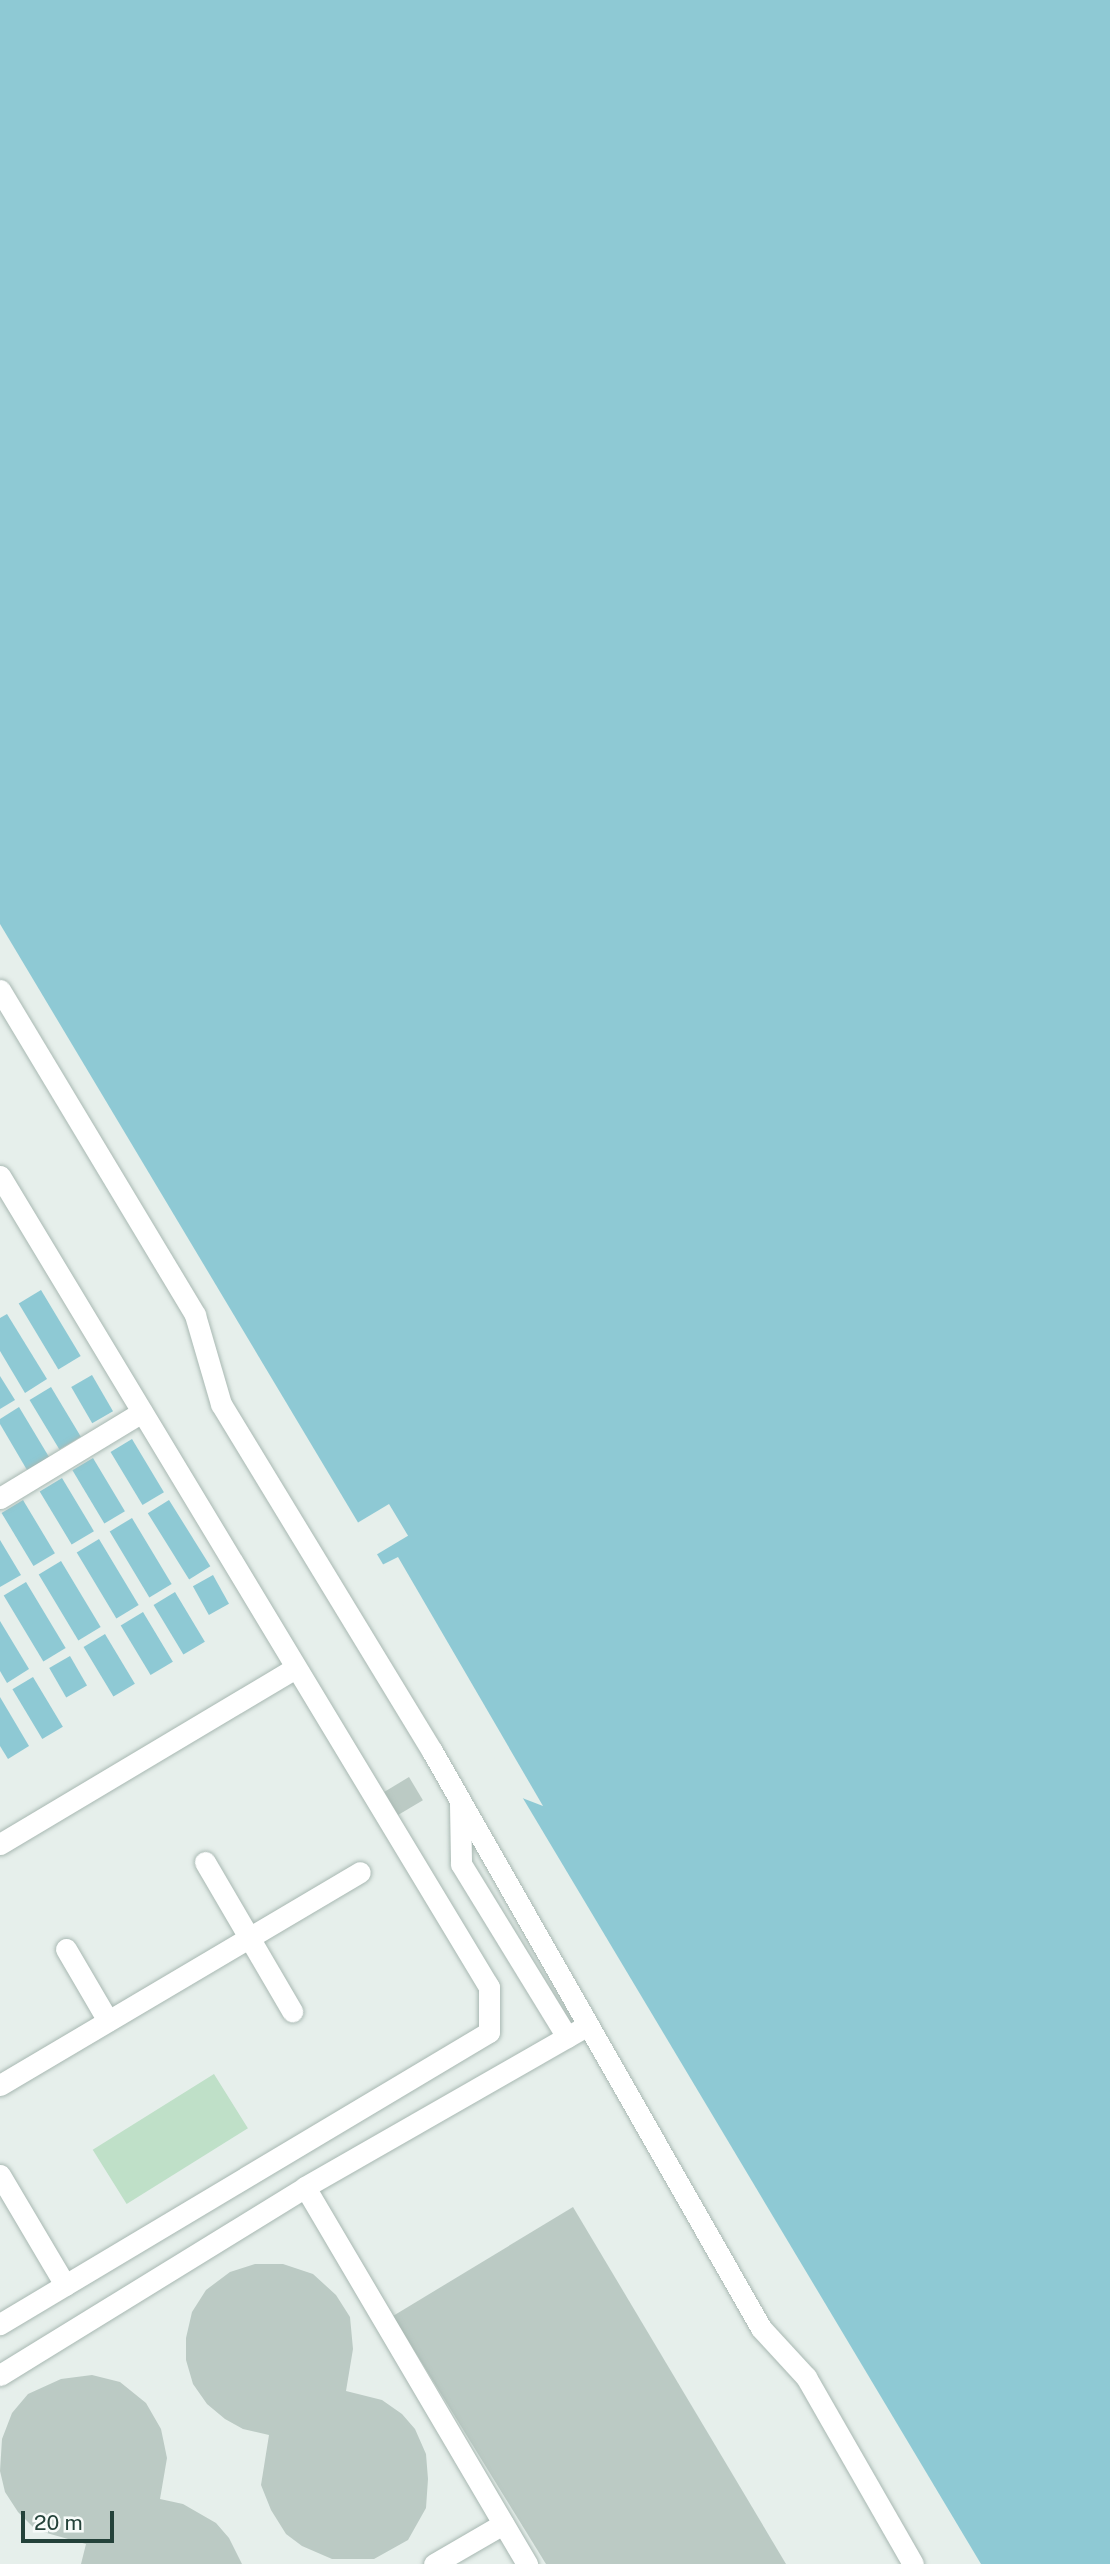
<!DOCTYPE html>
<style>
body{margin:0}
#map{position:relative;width:1110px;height:2564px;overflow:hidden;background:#e6efeb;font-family:"Public Sans",sans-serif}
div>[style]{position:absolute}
.green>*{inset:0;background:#bfe0c8;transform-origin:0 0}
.water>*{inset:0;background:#8ec9d4;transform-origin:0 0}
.pier>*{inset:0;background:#e6efeb;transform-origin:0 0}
.building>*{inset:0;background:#bbcac4;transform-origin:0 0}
.roads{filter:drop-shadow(0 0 2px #a8b8b2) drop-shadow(0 0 2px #a8b8b2)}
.minor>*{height:21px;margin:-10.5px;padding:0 10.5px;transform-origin:10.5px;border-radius:10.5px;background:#fff}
span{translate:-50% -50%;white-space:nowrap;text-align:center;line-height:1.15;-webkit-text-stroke:5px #f7fbf9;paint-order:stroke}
.scale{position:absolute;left:21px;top:2511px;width:93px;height:32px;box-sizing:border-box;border:4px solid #24423a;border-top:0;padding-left:9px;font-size:21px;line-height:24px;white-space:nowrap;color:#24423a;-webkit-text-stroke:5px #f7fbf9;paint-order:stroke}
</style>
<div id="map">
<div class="green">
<i style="left:214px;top:2074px;width:64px;height:143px;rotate:58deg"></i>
</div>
<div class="water">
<i style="clip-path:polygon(0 0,1110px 0,1110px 2564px,981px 2564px,0 924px)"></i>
<i style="left:41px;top:1290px;width:77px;height:26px;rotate:59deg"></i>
<i style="clip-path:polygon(7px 1314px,47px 1379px,25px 1393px,0 1351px,0 1318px)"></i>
<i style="left:92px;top:1375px;width:42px;height:24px;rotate:60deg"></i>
<i style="clip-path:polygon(0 1376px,15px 1400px,0 1409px)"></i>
<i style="left:51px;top:1387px;width:58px;height:25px;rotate:59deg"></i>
<i style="clip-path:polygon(19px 1407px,49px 1457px,27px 1470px,0 1424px,0 1419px)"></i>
<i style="left:132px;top:1439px;width:62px;height:25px;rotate:59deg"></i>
<i style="left:93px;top:1458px;width:62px;height:24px;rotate:59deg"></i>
<i style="left:62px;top:1478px;width:62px;height:26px;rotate:59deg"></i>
<i style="left:23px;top:1500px;width:62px;height:25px;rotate:59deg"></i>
<i style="left:169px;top:1500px;width:78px;height:25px;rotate:58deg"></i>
<i style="left:132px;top:1518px;width:77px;height:26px;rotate:59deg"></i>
<i style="left:99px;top:1539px;width:77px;height:26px;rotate:59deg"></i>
<i style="clip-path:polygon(0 1540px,21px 1575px,0 1587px)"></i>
<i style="left:61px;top:1561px;width:77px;height:26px;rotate:59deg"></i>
<i style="left:213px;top:1575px;width:33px;height:23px;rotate:61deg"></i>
<i style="left:26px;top:1582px;width:77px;height:26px;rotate:59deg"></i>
<i style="left:175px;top:1592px;width:58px;height:25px;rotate:59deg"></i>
<i style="left:143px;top:1612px;width:58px;height:26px;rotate:59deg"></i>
<i style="clip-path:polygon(0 1621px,29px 1669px,7px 1683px,0 1671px)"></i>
<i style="left:105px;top:1634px;width:58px;height:25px;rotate:59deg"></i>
<i style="left:70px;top:1656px;width:34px;height:24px;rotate:60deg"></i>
<i style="left:33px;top:1677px;width:58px;height:24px;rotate:59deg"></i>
<i style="clip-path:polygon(0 1697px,29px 1746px,8px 1759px,0 1746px)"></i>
</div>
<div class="pier">
<i style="left:389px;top:1504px;width:37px;height:39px;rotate:59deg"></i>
<i style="clip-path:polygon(398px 1557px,543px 1806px,517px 1796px,380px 1566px)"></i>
</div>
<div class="building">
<i style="left:409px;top:1777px;width:27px;height:29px;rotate:59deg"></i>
<i style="clip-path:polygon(573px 2207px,616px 2279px,786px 2564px,546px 2564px,393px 2316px)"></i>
<i style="clip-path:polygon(255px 2264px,283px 2264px,313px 2274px,336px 2295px,350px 2317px,353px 2349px,346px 2391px,382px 2400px,402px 2414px,415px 2429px,426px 2454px,428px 2479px,426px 2508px,408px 2540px,374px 2559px,332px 2559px,302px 2546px,286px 2534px,271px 2510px,261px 2485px,269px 2435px,243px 2429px,225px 2419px,207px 2404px,193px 2384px,186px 2360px,186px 2338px,192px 2312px,206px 2290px,230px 2272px)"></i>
<i style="clip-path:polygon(92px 2375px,120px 2382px,146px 2403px,161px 2429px,167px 2458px,160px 2499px,183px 2504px,216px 2523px,229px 2538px,242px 2564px,81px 2564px,86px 2544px,36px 2530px,18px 2512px,5px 2492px,0 2471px,2px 2439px,12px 2413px,28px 2394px,61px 2379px)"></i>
</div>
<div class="roads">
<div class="minor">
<i style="left:0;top:990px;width:379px;rotate:59deg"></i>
<i style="left:195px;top:1315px;width:93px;rotate:73.7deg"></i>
<i style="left:221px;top:1404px;width:406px;rotate:58.7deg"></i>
<i style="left:432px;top:1751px;width:664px;rotate:60.31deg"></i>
<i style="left:761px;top:2328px;width:67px;rotate:47.4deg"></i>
<i style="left:806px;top:2377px;width:215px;rotate:60.2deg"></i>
<i style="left:0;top:1176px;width:947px;rotate:58.91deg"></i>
<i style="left:489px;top:1987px;width:45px;rotate:90deg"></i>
<i style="left:489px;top:2032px;width:570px;rotate:149.16deg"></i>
<i style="left:0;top:1498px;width:166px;rotate:-31.2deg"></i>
<i style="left:460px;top:1804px;width:60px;rotate:89deg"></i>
<i style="left:461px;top:1864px;width:203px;rotate:58.5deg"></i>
<i style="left:0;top:1844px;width:344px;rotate:-30.8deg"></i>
<i style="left:205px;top:1862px;width:173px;rotate:59.7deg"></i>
<i style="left:66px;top:1949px;width:83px;rotate:59.7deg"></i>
<i style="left:0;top:2085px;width:418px;rotate:-30.6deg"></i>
<i style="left:0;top:2175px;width:128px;rotate:59.4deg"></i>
<i style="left:305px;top:2187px;width:438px;rotate:59.5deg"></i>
<i style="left:0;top:2375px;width:358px;rotate:-31.6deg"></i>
<i style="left:305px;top:2187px;width:326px;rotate:-29.8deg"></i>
<i style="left:434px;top:2564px;width:80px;rotate:-30.1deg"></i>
</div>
</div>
<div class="scale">20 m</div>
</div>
